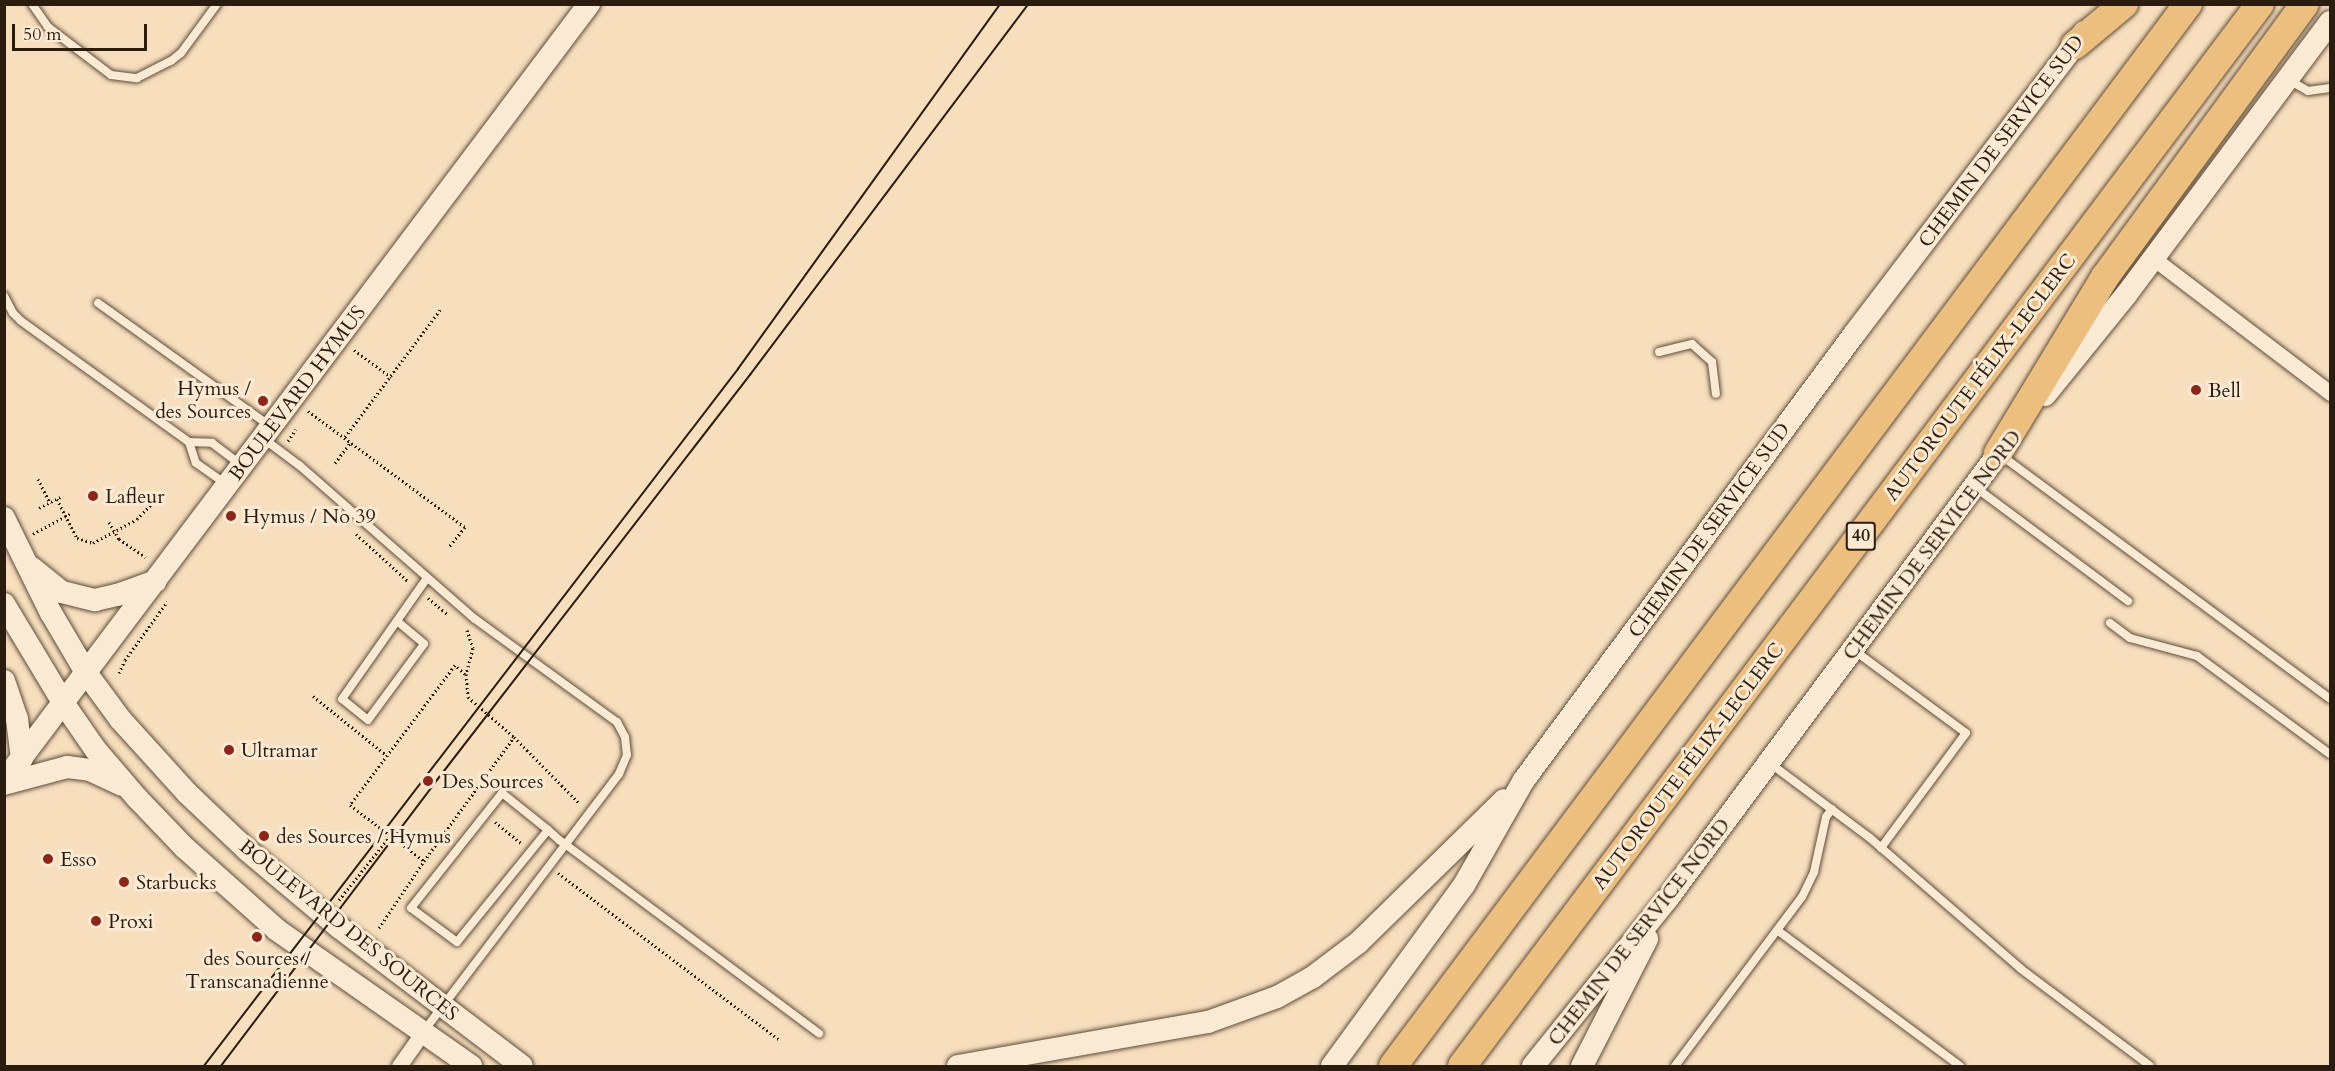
<!DOCTYPE html>
<meta charset="utf-8">
<style>
body{margin:0}
#map{position:relative;width:2335px;height:1071px;overflow:hidden;background:#f7debc;font-family:Cardo,serif}
div>[style]{position:absolute}
.path>*{height:3px;margin-top:-1.5px;transform-origin:0;background:repeating-linear-gradient(90deg,#2a1d10 0 1.5px,transparent 0 4.5px)}
.roads{filter:drop-shadow(0 0 2px #5d4d3b) drop-shadow(0 0 2px #5d4d3b)}
.lane>*{height:8px;margin:-4px;padding:0 4px;transform-origin:4px;border-radius:4px;background:#faead3}
.street>*{height:15px;margin:-7.5px;padding:0 7.5px;transform-origin:7.5px;border-radius:7.5px;background:#faead3}
.secondary>*{height:22px;margin:-11px;padding:0 11px;transform-origin:11px;border-radius:11px;background:#faead3}
.highway>*{height:28px;margin:-14px;padding:0 14px;transform-origin:14px;border-radius:14px;background:#ecbf7e}
.tram>*{height:1.5px;margin:-0.75px;padding:0 0.75px;transform-origin:0.75px;border-radius:0.75px;background:#2a1d10}
.dots>*{width:16px;height:16px;translate:-50% -50%;box-sizing:border-box;border:3px solid #faead3;border-radius:50%}
span{translate:-50% -50%;white-space:nowrap;text-align:center;line-height:1.15;-webkit-text-stroke:6px #faead3;paint-order:stroke}
.shield-label span{padding:2px 4px;background:#faead3;border:2px solid;border-radius:4px;-webkit-text-stroke-width:0}
.shield-label{font-size:18px;color:#2a1d10;font-weight:700}
.street-label{font-size:20px;color:#2a1d10}
.poi-label{font-size:20px;color:#2a1d10}
.right{translate:-100% -50%;text-align:right}
.left{translate:0 -50%;text-align:left}
.frame{position:absolute;inset:0;border:6px solid #2a1d10;pointer-events:none}
.scale{position:absolute;left:12px;top:24px;width:135px;height:27px;box-sizing:border-box;border:3px solid #2a1d10;border-top:0;padding-left:8px;font-size:18px;line-height:21px;white-space:nowrap;color:#2a1d10;-webkit-text-stroke:4px #faead3;paint-order:stroke}
</style>
<div id="map">
<div class="path">
<i style="left:354px;top:350px;width:46px;rotate:36.1deg"></i>
<i style="left:308px;top:411px;width:195px;rotate:36.5deg"></i>
<i style="left:465px;top:527px;width:26px;rotate:129deg"></i>
<i style="left:345px;top:437px;width:159px;rotate:-53.2deg"></i>
<i style="left:288px;top:441px;width:14px;rotate:-56deg"></i>
<i style="left:335px;top:463px;width:26px;rotate:-53deg"></i>
<i style="left:38px;top:479px;width:27px;rotate:63deg"></i>
<i style="left:57px;top:499px;width:44px;rotate:62.9deg"></i>
<i style="left:77px;top:538px;width:17px;rotate:17deg"></i>
<i style="left:93px;top:543px;width:50px;rotate:-28.6deg"></i>
<i style="left:137px;top:519px;width:35px;rotate:-46deg"></i>
<i style="left:39px;top:508px;width:27px;rotate:-27deg"></i>
<i style="left:109px;top:522px;width:20px;rotate:60deg"></i>
<i style="left:119px;top:539px;width:32px;rotate:34deg"></i>
<i style="left:33px;top:534px;width:43px;rotate:-28.9deg"></i>
<i style="left:356px;top:534px;width:72px;rotate:42.2deg"></i>
<i style="left:428px;top:598px;width:26px;rotate:40deg"></i>
<i style="left:467px;top:630px;width:19px;rotate:72deg"></i>
<i style="left:473px;top:648px;width:27px;rotate:105deg"></i>
<i style="left:466px;top:674px;width:23px;rotate:85deg"></i>
<i style="left:468px;top:697px;width:61px;rotate:41deg"></i>
<i style="left:514px;top:737px;width:94px;rotate:45.4deg"></i>
<i style="left:119px;top:673px;width:14px;rotate:-65deg"></i>
<i style="left:125px;top:660px;width:72px;rotate:-54.1deg"></i>
<i style="left:465px;top:674px;width:13px;rotate:-138deg"></i>
<i style="left:455px;top:665px;width:175px;rotate:126.9deg"></i>
<i style="left:350px;top:805px;width:93px;rotate:37.1deg"></i>
<i style="left:424px;top:861px;width:153px;rotate:-54deg"></i>
<i style="left:313px;top:696px;width:94px;rotate:38.9deg"></i>
<i style="left:495px;top:822px;width:35px;rotate:39deg"></i>
<i style="left:558px;top:873px;width:276px;rotate:37deg"></i>
<i style="left:339px;top:900px;width:82px;rotate:-51.4deg"></i>
<i style="left:379px;top:928px;width:81px;rotate:-56.1deg"></i>
</div>
<div class="roads">
<div class="lane">
<i style="left:32px;top:4px;width:28px;rotate:55deg"></i>
<i style="left:48px;top:27px;width:79px;rotate:37.3deg"></i>
<i style="left:111px;top:75px;width:26px;rotate:7deg"></i>
<i style="left:137px;top:78px;width:38px;rotate:-27deg"></i>
<i style="left:171px;top:61px;width:13px;rotate:-39deg"></i>
<i style="left:181px;top:53px;width:61px;rotate:-53.7deg"></i>
<i style="left:2289px;top:80px;width:22px;rotate:30deg"></i>
<i style="left:2308px;top:91px;width:22px;rotate:-8deg"></i>
<i style="left:4px;top:296px;width:19px;rotate:62deg"></i>
<i style="left:13px;top:313px;width:11px;rotate:45deg"></i>
<i style="left:21px;top:321px;width:207px;rotate:35.8deg"></i>
<i style="left:189px;top:442px;width:23px;rotate:2deg"></i>
<i style="left:212px;top:443px;width:35px;rotate:37deg"></i>
<i style="left:98px;top:303px;width:211px;rotate:35.6deg"></i>
<i style="left:1659px;top:352px;width:34px;rotate:-14deg"></i>
<i style="left:1692px;top:344px;width:27px;rotate:42deg"></i>
<i style="left:1712px;top:362px;width:32px;rotate:83deg"></i>
<i style="left:264px;top:439px;width:45px;rotate:36.9deg"></i>
<i style="left:300px;top:466px;width:232px;rotate:41.2deg"></i>
<i style="left:475px;top:619px;width:175px;rotate:36deg"></i>
<i style="left:617px;top:722px;width:17px;rotate:62deg"></i>
<i style="left:625px;top:737px;width:18px;rotate:84deg"></i>
<i style="left:627px;top:755px;width:21px;rotate:113deg"></i>
<i style="left:619px;top:774px;width:323px;rotate:127.2deg"></i>
<i style="left:189px;top:442px;width:22px;rotate:72deg"></i>
<i style="left:196px;top:463px;width:37px;rotate:35deg"></i>
<i style="left:2002px;top:456px;width:408px;rotate:36.5deg"></i>
<i style="left:1975px;top:487px;width:191px;rotate:36.7deg"></i>
<i style="left:397px;top:621px;width:35px;rotate:40deg"></i>
<i style="left:424px;top:644px;width:94px;rotate:126.4deg"></i>
<i style="left:368px;top:720px;width:33px;rotate:-141deg"></i>
<i style="left:342px;top:699px;width:148px;rotate:-54.9deg"></i>
<i style="left:2110px;top:623px;width:25px;rotate:37deg"></i>
<i style="left:2130px;top:638px;width:69px;rotate:15deg"></i>
<i style="left:2197px;top:656px;width:165px;rotate:36.4deg"></i>
<i style="left:1855px;top:651px;width:138px;rotate:36.5deg"></i>
<i style="left:1966px;top:733px;width:143px;rotate:126.5deg"></i>
<i style="left:1771px;top:764px;width:124px;rotate:36.8deg"></i>
<i style="left:1870px;top:838px;width:200px;rotate:40.9deg"></i>
<i style="left:2021px;top:969px;width:161px;rotate:36.9deg"></i>
<i style="left:548px;top:830px;width:144px;rotate:129.1deg"></i>
<i style="left:457px;top:942px;width:57px;rotate:-143.5deg"></i>
<i style="left:411px;top:908px;width:147px;rotate:-51.6deg"></i>
<i style="left:502px;top:793px;width:59px;rotate:38.8deg"></i>
<i style="left:548px;top:830px;width:15px;rotate:42deg"></i>
<i style="left:559px;top:840px;width:7px;rotate:34deg"></i>
<i style="left:565px;top:844px;width:317px;rotate:36.7deg"></i>
<i style="left:1777px;top:930px;width:228px;rotate:36.6deg"></i>
<i style="left:1675px;top:1066px;width:211px;rotate:-53.1deg"></i>
<i style="left:1802px;top:897px;width:28px;rotate:-64deg"></i>
<i style="left:1814px;top:872px;width:56px;rotate:-77.7deg"></i>
<i style="left:1826px;top:817px;width:10px;rotate:-53deg"></i>
</div>
<div class="street">
<i style="left:2153px;top:258px;width:223px;rotate:37.3deg"></i>
<i style="left:399px;top:1066px;width:42px;rotate:-54.8deg"></i>
</div>
<div class="secondary">
<i style="left:2045px;top:395px;width:129px;rotate:-51deg"></i>
<i style="left:2126px;top:295px;width:341px;rotate:-53.2deg"></i>
<i style="left:4px;top:518px;width:106px;rotate:63.7deg"></i>
<i style="left:51px;top:613px;width:71px;rotate:59.5deg"></i>
<i style="left:87px;top:674px;width:56px;rotate:53.7deg"></i>
<i style="left:120px;top:719px;width:100px;rotate:47.8deg"></i>
<i style="left:187px;top:793px;width:83px;rotate:43.5deg"></i>
<i style="left:247px;top:850px;width:121px;rotate:40deg"></i>
<i style="left:340px;top:928px;width:228px;rotate:37.2deg"></i>
<i style="left:32px;top:568px;width:38px;rotate:39deg"></i>
<i style="left:62px;top:592px;width:34px;rotate:14deg"></i>
<i style="left:95px;top:600px;width:23px;rotate:-13deg"></i>
<i style="left:117px;top:595px;width:41px;rotate:-19.7deg"></i>
<i style="left:4px;top:604px;width:117px;rotate:59deg"></i>
<i style="left:64px;top:704px;width:55px;rotate:55.4deg"></i>
<i style="left:95px;top:749px;width:65px;rotate:49.4deg"></i>
<i style="left:137px;top:798px;width:69px;rotate:46.2deg"></i>
<i style="left:185px;top:848px;width:123px;rotate:41.7deg"></i>
<i style="left:277px;top:930px;width:237px;rotate:35deg"></i>
<i style="left:4px;top:681px;width:40px;rotate:71.1deg"></i>
<i style="left:17px;top:719px;width:40px;rotate:82.9deg"></i>
<i style="left:4px;top:781px;width:973px;rotate:-53.02deg"></i>
<i style="left:4px;top:784px;width:65px;rotate:-15.1deg"></i>
<i style="left:67px;top:767px;width:23px;rotate:7deg"></i>
<i style="left:90px;top:770px;width:35px;rotate:25deg"></i>
<i style="left:958px;top:1066px;width:254px;rotate:-10deg"></i>
<i style="left:1208px;top:1022px;width:73px;rotate:-19.9deg"></i>
<i style="left:1277px;top:997px;width:41px;rotate:-29.1deg"></i>
<i style="left:1313px;top:977px;width:56px;rotate:-37.1deg"></i>
<i style="left:1358px;top:943px;width:204px;rotate:-44.4deg"></i>
<i style="left:1332px;top:1066px;width:224px;rotate:-53.9deg"></i>
<i style="left:1464px;top:885px;width:121px;rotate:-60.3deg"></i>
<i style="left:1524px;top:780px;width:556px;rotate:-53.48deg"></i>
<i style="left:1855px;top:333px;width:378px;rotate:-52.7deg"></i>
<i style="left:1533px;top:1066px;width:216px;rotate:-51.2deg"></i>
<i style="left:1668px;top:898px;width:568px;rotate:-53.37deg"></i>
<i style="left:1582px;top:1066px;width:143px;rotate:-62.9deg"></i>
</div>
<div class="highway">
<i style="left:2075px;top:45px;width:64px;rotate:-39.9deg"></i>
<i style="left:1998px;top:453px;width:206px;rotate:-58.7deg"></i>
<i style="left:2105px;top:277px;width:338px;rotate:-53.8deg"></i>
<i style="left:1393px;top:1066px;width:1327px;rotate:-53.18deg"></i>
<i style="left:1462px;top:1066px;width:1328px;rotate:-53.08deg"></i>
</div>
</div>
<div class="tram">
<i style="left:204px;top:1066px;width:878px;rotate:-52.54deg"></i>
<i style="left:738px;top:369px;width:449px;rotate:-54.3deg"></i>
<i style="left:221px;top:1066px;width:353px;rotate:-52.9deg"></i>
<i style="left:434px;top:784px;width:517px;rotate:-52.31deg"></i>
<i style="left:750px;top:375px;width:464px;rotate:-53.1deg"></i>
</div>
<div class="dots">
<i style="left:2196px;top:390px;background:#8f2418"></i>
<i style="left:263px;top:401px;background:#8f2418"></i>
<i style="left:93px;top:496px;background:#8f2418"></i>
<i style="left:231px;top:516px;background:#8f2418"></i>
<i style="left:229px;top:750px;background:#8f2418"></i>
<i style="left:428px;top:781px;background:#8f2418"></i>
<i style="left:264px;top:836px;background:#8f2418"></i>
<i style="left:48px;top:859px;background:#8f2418"></i>
<i style="left:124px;top:882px;background:#8f2418"></i>
<i style="left:96px;top:921px;background:#8f2418"></i>
<i style="left:257px;top:937px;background:#8f2418"></i>
</div>
<div class="shield-label">
<span style="left:1861px;top:536px">40</span>
</div>
<div class="street-label">
<span style="left:2001px;top:141px;rotate:-53deg">CHEMIN DE SERVICE SUD</span>
<span style="left:1980px;top:377px;rotate:-53deg">AUTOROUTE FÉLIX-LECLERC</span>
<span style="left:297px;top:393px;rotate:-53deg">BOULEVARD HYMUS</span>
<span style="left:1709px;top:530px;rotate:-54deg">CHEMIN DE SERVICE SUD</span>
<span style="left:1932px;top:545px;rotate:-53deg">CHEMIN DE SERVICE NORD</span>
<span style="left:1688px;top:766px;rotate:-53deg">AUTOROUTE FÉLIX-LECLERC</span>
<span style="left:349px;top:930px;rotate:39deg">BOULEVARD DES SOURCES</span>
<span style="left:1639px;top:932px;rotate:-52deg">CHEMIN DE SERVICE NORD</span>
</div>
<div class="poi-label">
<span class="right" style="left:251px;top:400px">Hymus /<br>des Sources</span>
<span class="left" style="left:2208px;top:390px">Bell</span>
<span class="left" style="left:105px;top:496px">Lafleur</span>
<span class="left" style="left:243px;top:516px">Hymus / No 39</span>
<span class="left" style="left:241px;top:750px">Ultramar</span>
<span class="left" style="left:442px;top:781px">Des Sources</span>
<span class="left" style="left:276px;top:836px">des Sources / Hymus</span>
<span class="left" style="left:60px;top:859px">Esso</span>
<span class="left" style="left:136px;top:882px">Starbucks</span>
<span class="left" style="left:108px;top:921px">Proxi</span>
<span style="left:257px;top:970px">des Sources /<br>Transcanadienne</span>
</div>
<div class="frame"></div>
<div class="scale">50 m</div>
</div>
